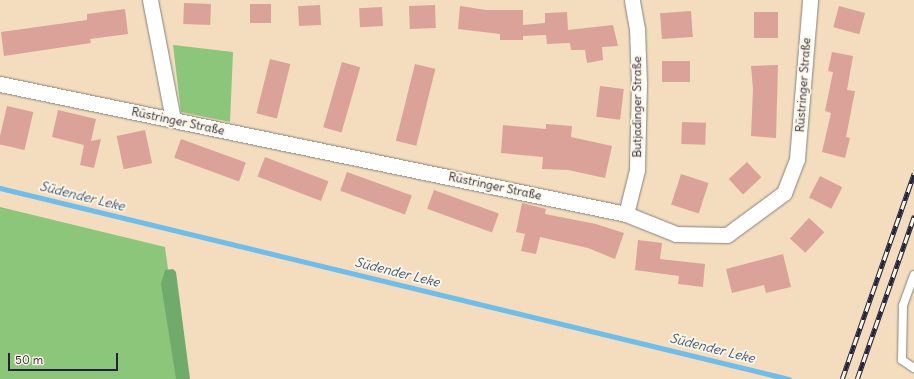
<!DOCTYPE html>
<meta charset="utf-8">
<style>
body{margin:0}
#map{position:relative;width:914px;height:379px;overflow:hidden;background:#f3ddbe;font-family:Delius,sans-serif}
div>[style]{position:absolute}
.green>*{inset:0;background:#8cc67b}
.forest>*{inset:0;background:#71ab6b}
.stream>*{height:4.5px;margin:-2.25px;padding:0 2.25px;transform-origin:2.25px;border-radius:2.25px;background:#70bdea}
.building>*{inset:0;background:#daa299;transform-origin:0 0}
.roads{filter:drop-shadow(0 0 1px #8a807c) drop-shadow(0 0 1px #8a807c)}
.service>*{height:8px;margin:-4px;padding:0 4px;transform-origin:4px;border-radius:4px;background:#fff}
.minor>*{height:15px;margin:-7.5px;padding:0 7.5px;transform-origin:7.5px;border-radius:7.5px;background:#fff}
.rail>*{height:4.5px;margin-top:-2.25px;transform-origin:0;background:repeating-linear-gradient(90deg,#fcf5e5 0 9px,#22223b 0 18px);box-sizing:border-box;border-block:1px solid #22223b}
span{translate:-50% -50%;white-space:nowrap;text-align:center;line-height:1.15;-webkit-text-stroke:4px #fcf5e5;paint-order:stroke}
.street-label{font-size:12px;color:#22223b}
.water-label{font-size:13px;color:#3d5878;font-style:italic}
.scale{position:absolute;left:8px;top:353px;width:110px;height:18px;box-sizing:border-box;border:2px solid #22223b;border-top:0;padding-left:5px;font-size:12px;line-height:14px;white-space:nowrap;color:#22223b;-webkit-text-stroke:3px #fcf5e5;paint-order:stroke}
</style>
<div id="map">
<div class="green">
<i style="clip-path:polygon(173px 45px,233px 52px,230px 122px,181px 112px)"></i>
<i style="clip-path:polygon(0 207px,165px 247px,183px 379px,0 379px)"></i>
</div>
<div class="forest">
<i style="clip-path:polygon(173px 269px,176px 272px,190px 379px,176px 379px,161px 284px,165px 270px)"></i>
</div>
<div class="stream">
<i style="left:0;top:188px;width:812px;rotate:13.61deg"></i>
</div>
<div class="building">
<i style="left:184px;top:3px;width:27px;height:21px;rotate:2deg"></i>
<i style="left:250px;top:4px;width:21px;height:19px"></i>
<i style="left:320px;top:5px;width:20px;height:22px;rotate:87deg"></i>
<i style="left:435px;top:5px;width:23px;height:26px;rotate:88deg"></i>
<i style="clip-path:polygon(460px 6px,486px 10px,523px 10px,523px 25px,545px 23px,545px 13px,567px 12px,568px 30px,613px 25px,618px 46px,602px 47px,603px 60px,587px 63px,585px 50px,571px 50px,570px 43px,547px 44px,546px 35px,523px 36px,523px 40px,500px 40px,500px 34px,458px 29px)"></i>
<i style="left:839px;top:6px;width:27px;height:22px;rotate:15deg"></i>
<i style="left:382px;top:7px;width:19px;height:23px;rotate:87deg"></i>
<i style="clip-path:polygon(125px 9px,128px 34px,90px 39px,91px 43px,4px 56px,1px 32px,87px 20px,87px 14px)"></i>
<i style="left:691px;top:11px;width:26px;height:31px;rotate:86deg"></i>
<i style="left:754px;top:12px;width:24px;height:26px"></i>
<i style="clip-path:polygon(832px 52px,853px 56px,847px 90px,855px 91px,846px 137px,850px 138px,845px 158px,822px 152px,831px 113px,825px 111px,833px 72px,828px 71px)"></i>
<i style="left:270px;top:59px;width:21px;height:56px;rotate:14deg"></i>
<i style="left:662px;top:61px;width:28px;height:21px"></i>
<i style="left:342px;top:62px;width:19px;height:68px;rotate:16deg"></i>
<i style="left:415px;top:64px;width:21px;height:79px;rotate:14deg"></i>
<i style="clip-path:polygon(778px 65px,776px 138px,751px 136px,753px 89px,751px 66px)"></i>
<i style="left:600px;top:86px;width:24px;height:31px;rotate:7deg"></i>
<i style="left:7px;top:106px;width:27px;height:39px;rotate:13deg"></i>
<i style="clip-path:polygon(58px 110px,96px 119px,91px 141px,101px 139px,94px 168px,80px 165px,84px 145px,52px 137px)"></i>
<i style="left:682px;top:122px;width:24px;height:22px;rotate:2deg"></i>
<i style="clip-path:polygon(546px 124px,572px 126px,571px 137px,612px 146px,605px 178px,568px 170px,542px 169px,543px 157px,501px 153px,503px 125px,546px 129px)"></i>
<i style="left:145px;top:130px;width:34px;height:29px;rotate:78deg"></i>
<i style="left:181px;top:139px;width:69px;height:20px;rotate:20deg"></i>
<i style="left:265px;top:157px;width:68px;height:21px;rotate:21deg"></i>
<i style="left:747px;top:162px;width:21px;height:25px;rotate:47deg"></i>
<i style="left:347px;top:172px;width:69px;height:20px;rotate:20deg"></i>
<i style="left:681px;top:174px;width:29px;height:32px;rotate:18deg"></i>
<i style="left:820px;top:176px;width:25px;height:24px;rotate:27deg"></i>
<i style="left:434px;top:190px;width:69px;height:20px;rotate:20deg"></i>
<i style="clip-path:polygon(522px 203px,546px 209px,545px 214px,596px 224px,624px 233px,615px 259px,588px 248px,540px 237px,536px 254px,521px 251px,525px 234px,516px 232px)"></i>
<i style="left:809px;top:218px;width:21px;height:28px;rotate:43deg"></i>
<i style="clip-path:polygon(638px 240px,662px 243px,660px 259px,705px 264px,703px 287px,678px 284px,679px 276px,635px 270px)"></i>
<i style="clip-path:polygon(783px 254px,791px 287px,766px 293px,764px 285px,732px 293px,726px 269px)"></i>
</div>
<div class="roads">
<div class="service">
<i style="left:914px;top:275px;width:33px;rotate:110deg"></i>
<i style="left:903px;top:306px;width:54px;rotate:91.1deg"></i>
<i style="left:902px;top:360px;width:14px;rotate:34deg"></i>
</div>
<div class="minor">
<i style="left:150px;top:0;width:121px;rotate:79.1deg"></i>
<i style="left:0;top:84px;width:639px;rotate:11.73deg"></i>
<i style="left:626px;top:214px;width:54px;rotate:21.8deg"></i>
<i style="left:676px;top:234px;width:51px;rotate:1.1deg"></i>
<i style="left:727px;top:235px;width:71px;rotate:-36.4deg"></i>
<i style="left:784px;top:193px;width:36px;rotate:-69deg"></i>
<i style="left:797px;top:159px;width:160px;rotate:-85.3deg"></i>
<i style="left:626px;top:214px;width:45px;rotate:-76deg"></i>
<i style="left:637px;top:170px;width:85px;rotate:-88.7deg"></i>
<i style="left:639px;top:85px;width:56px;rotate:-92deg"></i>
<i style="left:637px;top:29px;width:29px;rotate:-100deg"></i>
</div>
</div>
<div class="rail">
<i style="left:842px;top:379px;width:218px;rotate:-70.7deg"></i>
<i style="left:857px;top:379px;width:173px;rotate:-70.7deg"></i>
</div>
<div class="street-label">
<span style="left:803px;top:85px;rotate:-86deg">Rüstringer Straße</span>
<span style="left:637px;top:107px;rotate:-90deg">Butjadinger Straße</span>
<span style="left:178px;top:121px;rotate:12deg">Rüstringer Straße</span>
<span style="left:495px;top:186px;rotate:12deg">Rüstringer Straße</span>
</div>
<div class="water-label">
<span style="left:82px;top:197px;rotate:14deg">Südender Leke</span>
<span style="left:397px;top:273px;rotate:14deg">Südender Leke</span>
<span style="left:712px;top:349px;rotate:14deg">Südender Leke</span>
</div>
<div class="scale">50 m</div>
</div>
